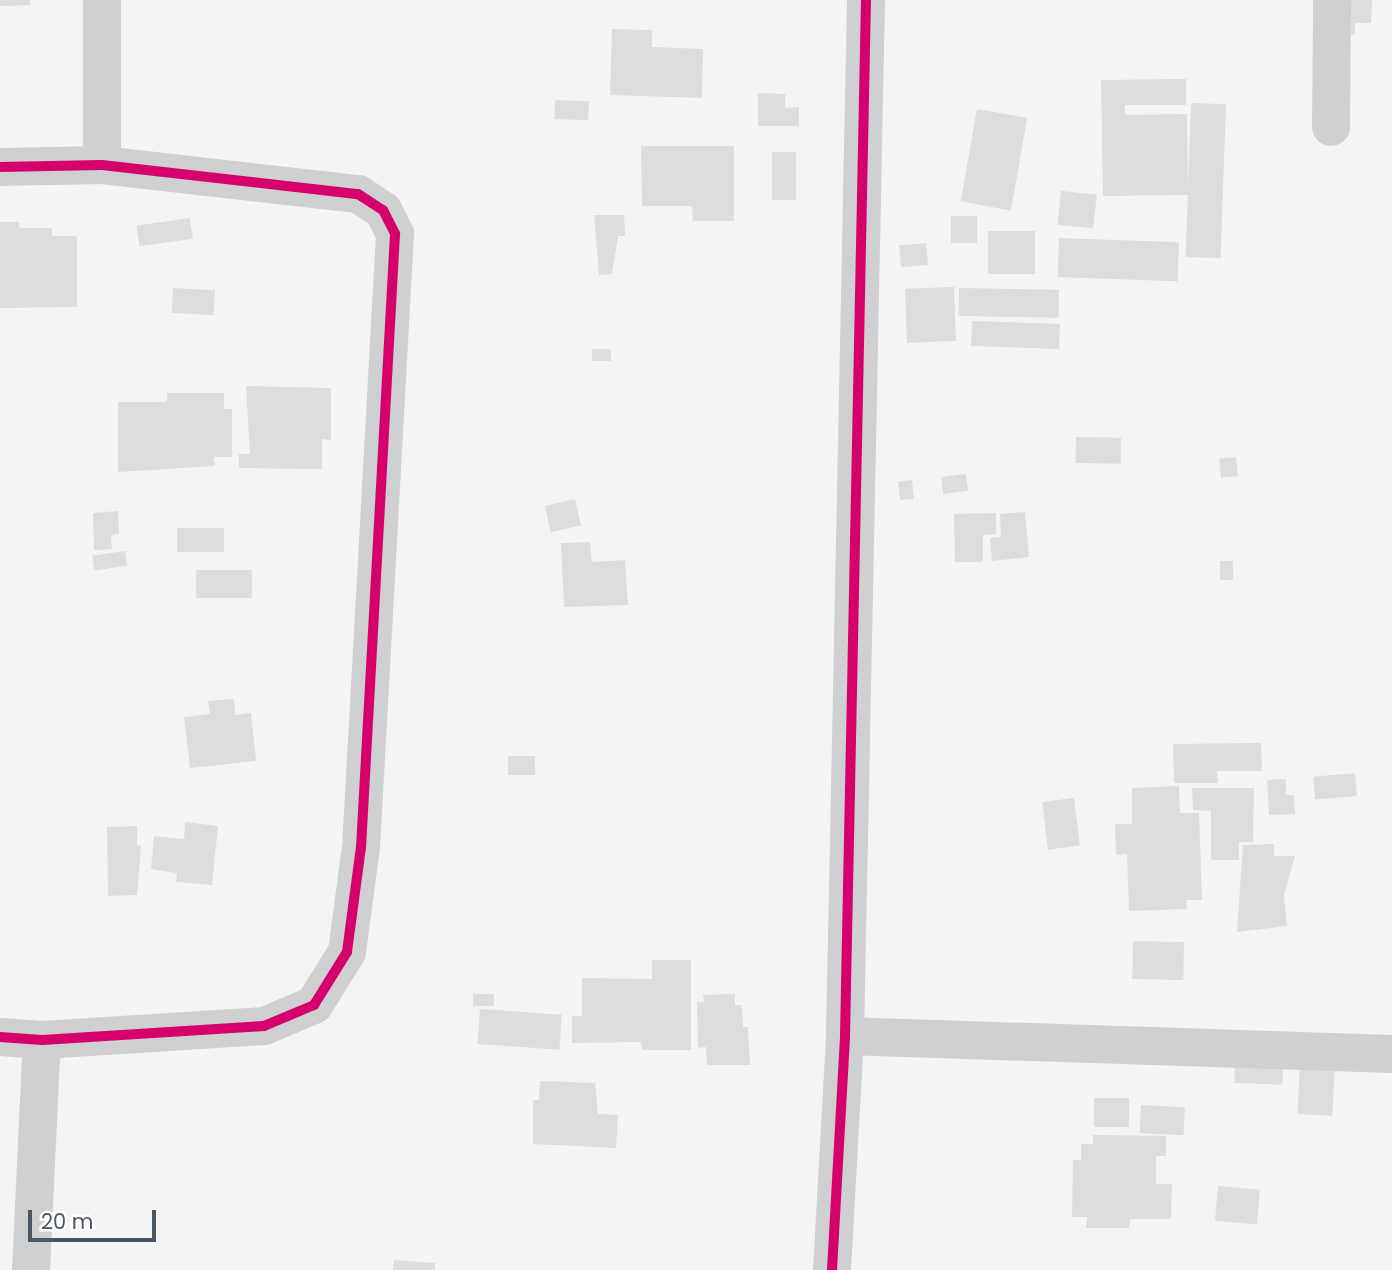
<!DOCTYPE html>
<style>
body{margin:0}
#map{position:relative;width:1392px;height:1270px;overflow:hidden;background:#f4f4f4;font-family:Poppins,sans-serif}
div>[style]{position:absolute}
.building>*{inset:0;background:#ddddde;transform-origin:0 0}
.street>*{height:38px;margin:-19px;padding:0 19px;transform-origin:19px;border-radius:19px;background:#ced0d2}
.cycleway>*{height:10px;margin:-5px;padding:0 5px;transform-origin:5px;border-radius:5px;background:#d6006c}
span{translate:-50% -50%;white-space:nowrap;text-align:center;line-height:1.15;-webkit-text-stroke:7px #fff;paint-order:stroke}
.scale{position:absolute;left:28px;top:1210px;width:128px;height:32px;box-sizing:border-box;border:4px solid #4a5661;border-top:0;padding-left:9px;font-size:21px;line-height:24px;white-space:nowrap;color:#4a5661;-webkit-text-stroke:5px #fff;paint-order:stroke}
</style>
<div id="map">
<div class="building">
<i style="clip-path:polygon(0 0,30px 0,30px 5px,0 6px)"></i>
<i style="clip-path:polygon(1345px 0,1372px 0,1371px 23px,1355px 23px,1355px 35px,1343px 35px)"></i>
<i style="clip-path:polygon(612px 29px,652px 30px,652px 47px,703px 49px,702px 98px,610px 95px)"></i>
<i style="clip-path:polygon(1186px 79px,1186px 105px,1125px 105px,1125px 115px,1187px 114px,1188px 195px,1103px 196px,1101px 80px)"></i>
<i style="clip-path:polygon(758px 93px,785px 94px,785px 108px,799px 107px,799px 126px,758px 126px)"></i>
<i style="left:555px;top:100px;width:34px;height:19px;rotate:2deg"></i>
<i style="left:1191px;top:103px;width:35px;height:154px;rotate:2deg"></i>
<i style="left:977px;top:109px;width:51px;height:94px;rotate:10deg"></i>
<i style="clip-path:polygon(641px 146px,734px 146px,734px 221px,693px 221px,692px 206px,642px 206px)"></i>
<i style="left:772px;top:152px;width:24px;height:48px"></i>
<i style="left:1061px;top:191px;width:36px;height:34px;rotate:6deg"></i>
<i style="clip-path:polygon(594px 215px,624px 215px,625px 236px,618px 236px,612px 274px,599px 275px)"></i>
<i style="left:977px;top:216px;width:27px;height:26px;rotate:90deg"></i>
<i style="left:190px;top:218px;width:21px;height:54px;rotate:82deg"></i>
<i style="clip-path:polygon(0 222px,19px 222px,19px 228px,52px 228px,52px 236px,77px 236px,77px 307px,0 308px)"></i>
<i style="left:988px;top:231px;width:47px;height:43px"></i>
<i style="left:1059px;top:238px;width:120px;height:39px;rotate:2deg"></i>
<i style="left:926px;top:243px;width:22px;height:27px;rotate:85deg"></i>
<i style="left:954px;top:287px;width:54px;height:49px;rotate:88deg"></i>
<i style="left:173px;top:288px;width:42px;height:25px;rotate:3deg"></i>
<i style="left:959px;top:288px;width:100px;height:28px;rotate:1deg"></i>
<i style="left:972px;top:321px;width:88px;height:25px;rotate:2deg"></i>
<i style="left:611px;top:349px;width:12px;height:19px;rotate:90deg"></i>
<i style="clip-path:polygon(246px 386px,331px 388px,331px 440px,322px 439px,322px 469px,239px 468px,239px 454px,250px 454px)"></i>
<i style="clip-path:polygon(167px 393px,224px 393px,224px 409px,232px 409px,232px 457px,214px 457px,215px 466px,118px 472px,118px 402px,167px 402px)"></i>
<i style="left:1076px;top:437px;width:45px;height:26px;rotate:1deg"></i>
<i style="left:1236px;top:457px;width:19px;height:17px;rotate:84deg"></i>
<i style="left:966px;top:474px;width:17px;height:25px;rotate:83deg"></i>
<i style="left:912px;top:480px;width:19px;height:14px;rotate:84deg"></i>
<i style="left:575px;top:499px;width:27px;height:31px;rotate:77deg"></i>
<i style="clip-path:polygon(118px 511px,119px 534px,111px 535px,112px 549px,94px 550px,93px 513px)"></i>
<i style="clip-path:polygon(1025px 512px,1029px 557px,992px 561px,990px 538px,1001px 537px,1000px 514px)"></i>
<i style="clip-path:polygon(996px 513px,996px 534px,983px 535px,983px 562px,955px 562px,954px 514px)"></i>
<i style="left:177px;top:528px;width:47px;height:24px"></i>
<i style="clip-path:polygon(590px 542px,592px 562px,625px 560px,628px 605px,564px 607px,561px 543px)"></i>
<i style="left:125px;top:551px;width:15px;height:33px;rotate:82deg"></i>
<i style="left:1220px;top:561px;width:13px;height:19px"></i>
<i style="left:252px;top:570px;width:28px;height:56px;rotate:90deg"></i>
<i style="clip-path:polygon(234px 699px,235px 715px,251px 713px,256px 761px,190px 768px,184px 717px,210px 714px,208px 701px)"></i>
<i style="clip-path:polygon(1261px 743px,1262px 771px,1217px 771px,1218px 783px,1174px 783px,1173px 744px)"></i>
<i style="left:535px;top:756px;width:19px;height:27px;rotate:90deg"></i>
<i style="left:1355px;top:773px;width:23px;height:42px;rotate:85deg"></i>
<i style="clip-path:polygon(1286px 779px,1286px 795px,1294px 795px,1295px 814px,1269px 815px,1267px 780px)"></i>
<i style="clip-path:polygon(1179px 786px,1180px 813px,1199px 813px,1202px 900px,1186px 900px,1187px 909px,1129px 911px,1127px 854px,1116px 855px,1115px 824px,1132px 824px,1132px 788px)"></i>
<i style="clip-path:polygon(1192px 788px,1254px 788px,1253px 842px,1239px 842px,1239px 860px,1211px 860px,1211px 811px,1193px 810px)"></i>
<i style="left:1074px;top:798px;width:48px;height:32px;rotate:83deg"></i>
<i style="clip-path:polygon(185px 822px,218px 826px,212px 885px,176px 882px,177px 873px,151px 869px,154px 836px,184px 839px)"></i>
<i style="clip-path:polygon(137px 826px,137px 845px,141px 846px,137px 895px,108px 896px,107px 827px)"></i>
<i style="clip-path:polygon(1274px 844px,1274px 856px,1295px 856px,1284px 895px,1287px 926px,1237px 932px,1243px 845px)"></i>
<i style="left:1133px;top:941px;width:51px;height:38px;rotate:1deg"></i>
<i style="clip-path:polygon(652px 960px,691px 960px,691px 1050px,642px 1050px,641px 1042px,572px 1043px,572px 1016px,582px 1016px,582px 978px,652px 979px)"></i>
<i style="left:473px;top:994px;width:21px;height:12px"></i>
<i style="clip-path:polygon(735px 994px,735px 1005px,742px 1005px,743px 1027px,748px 1027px,750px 1065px,707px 1065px,706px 1047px,698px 1048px,697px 1002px,704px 1002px,703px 995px)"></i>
<i style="left:480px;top:1009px;width:82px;height:35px;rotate:4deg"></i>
<i style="left:1235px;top:1062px;width:48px;height:21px;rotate:2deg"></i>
<i style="left:1300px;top:1064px;width:35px;height:50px;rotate:3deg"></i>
<i style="clip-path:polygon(540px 1081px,595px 1083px,598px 1114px,618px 1115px,616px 1148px,533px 1144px,533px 1100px,539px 1100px)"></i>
<i style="left:1094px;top:1098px;width:35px;height:29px"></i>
<i style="left:1141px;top:1105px;width:44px;height:28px;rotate:3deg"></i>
<i style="clip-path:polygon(1093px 1135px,1166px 1136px,1166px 1156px,1156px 1156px,1156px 1184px,1172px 1184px,1171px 1219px,1130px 1219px,1129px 1228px,1086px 1228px,1087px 1217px,1072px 1217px,1073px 1160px,1081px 1160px,1081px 1144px,1093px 1144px)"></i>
<i style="left:1218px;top:1186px;width:42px;height:35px;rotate:5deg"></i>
<i style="clip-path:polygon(394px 1260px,435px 1263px,435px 1270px,393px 1270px)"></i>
</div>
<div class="street">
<i style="left:1331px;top:127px;width:127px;rotate:-89.5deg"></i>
<i style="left:102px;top:165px;width:165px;rotate:-90deg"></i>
<i style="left:0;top:167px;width:102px;rotate:-1.1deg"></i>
<i style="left:102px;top:165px;width:258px;rotate:6.5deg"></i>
<i style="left:358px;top:194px;width:30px;rotate:33deg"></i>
<i style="left:383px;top:210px;width:27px;rotate:63deg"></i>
<i style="left:395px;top:234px;width:614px;rotate:93.17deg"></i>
<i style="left:361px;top:847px;width:106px;rotate:97.6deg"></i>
<i style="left:347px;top:952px;width:62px;rotate:121.9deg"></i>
<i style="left:314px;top:1005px;width:54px;rotate:157.2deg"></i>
<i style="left:264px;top:1026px;width:222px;rotate:176.4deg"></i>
<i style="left:42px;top:1040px;width:42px;rotate:-175.9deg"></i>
<i style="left:845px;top:1036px;width:547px;rotate:1.88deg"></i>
<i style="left:31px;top:1270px;width:230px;rotate:-87.3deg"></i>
<i style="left:832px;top:1270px;width:234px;rotate:-86.8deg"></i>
<i style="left:845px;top:1036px;width:1036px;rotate:-88.84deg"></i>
</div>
<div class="cycleway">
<i style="left:0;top:167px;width:102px;rotate:-1.1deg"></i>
<i style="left:102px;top:165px;width:258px;rotate:6.5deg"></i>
<i style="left:358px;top:194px;width:30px;rotate:33deg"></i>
<i style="left:383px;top:210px;width:27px;rotate:63deg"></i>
<i style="left:395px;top:234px;width:614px;rotate:93.17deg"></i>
<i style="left:361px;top:847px;width:106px;rotate:97.6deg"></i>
<i style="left:347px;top:952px;width:62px;rotate:121.9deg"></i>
<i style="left:314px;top:1005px;width:54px;rotate:157.2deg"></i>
<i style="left:264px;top:1026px;width:222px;rotate:176.4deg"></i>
<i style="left:42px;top:1040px;width:42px;rotate:-175.9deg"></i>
<i style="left:832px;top:1270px;width:234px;rotate:-86.8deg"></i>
<i style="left:845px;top:1036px;width:1036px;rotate:-88.84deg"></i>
</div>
<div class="scale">20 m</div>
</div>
